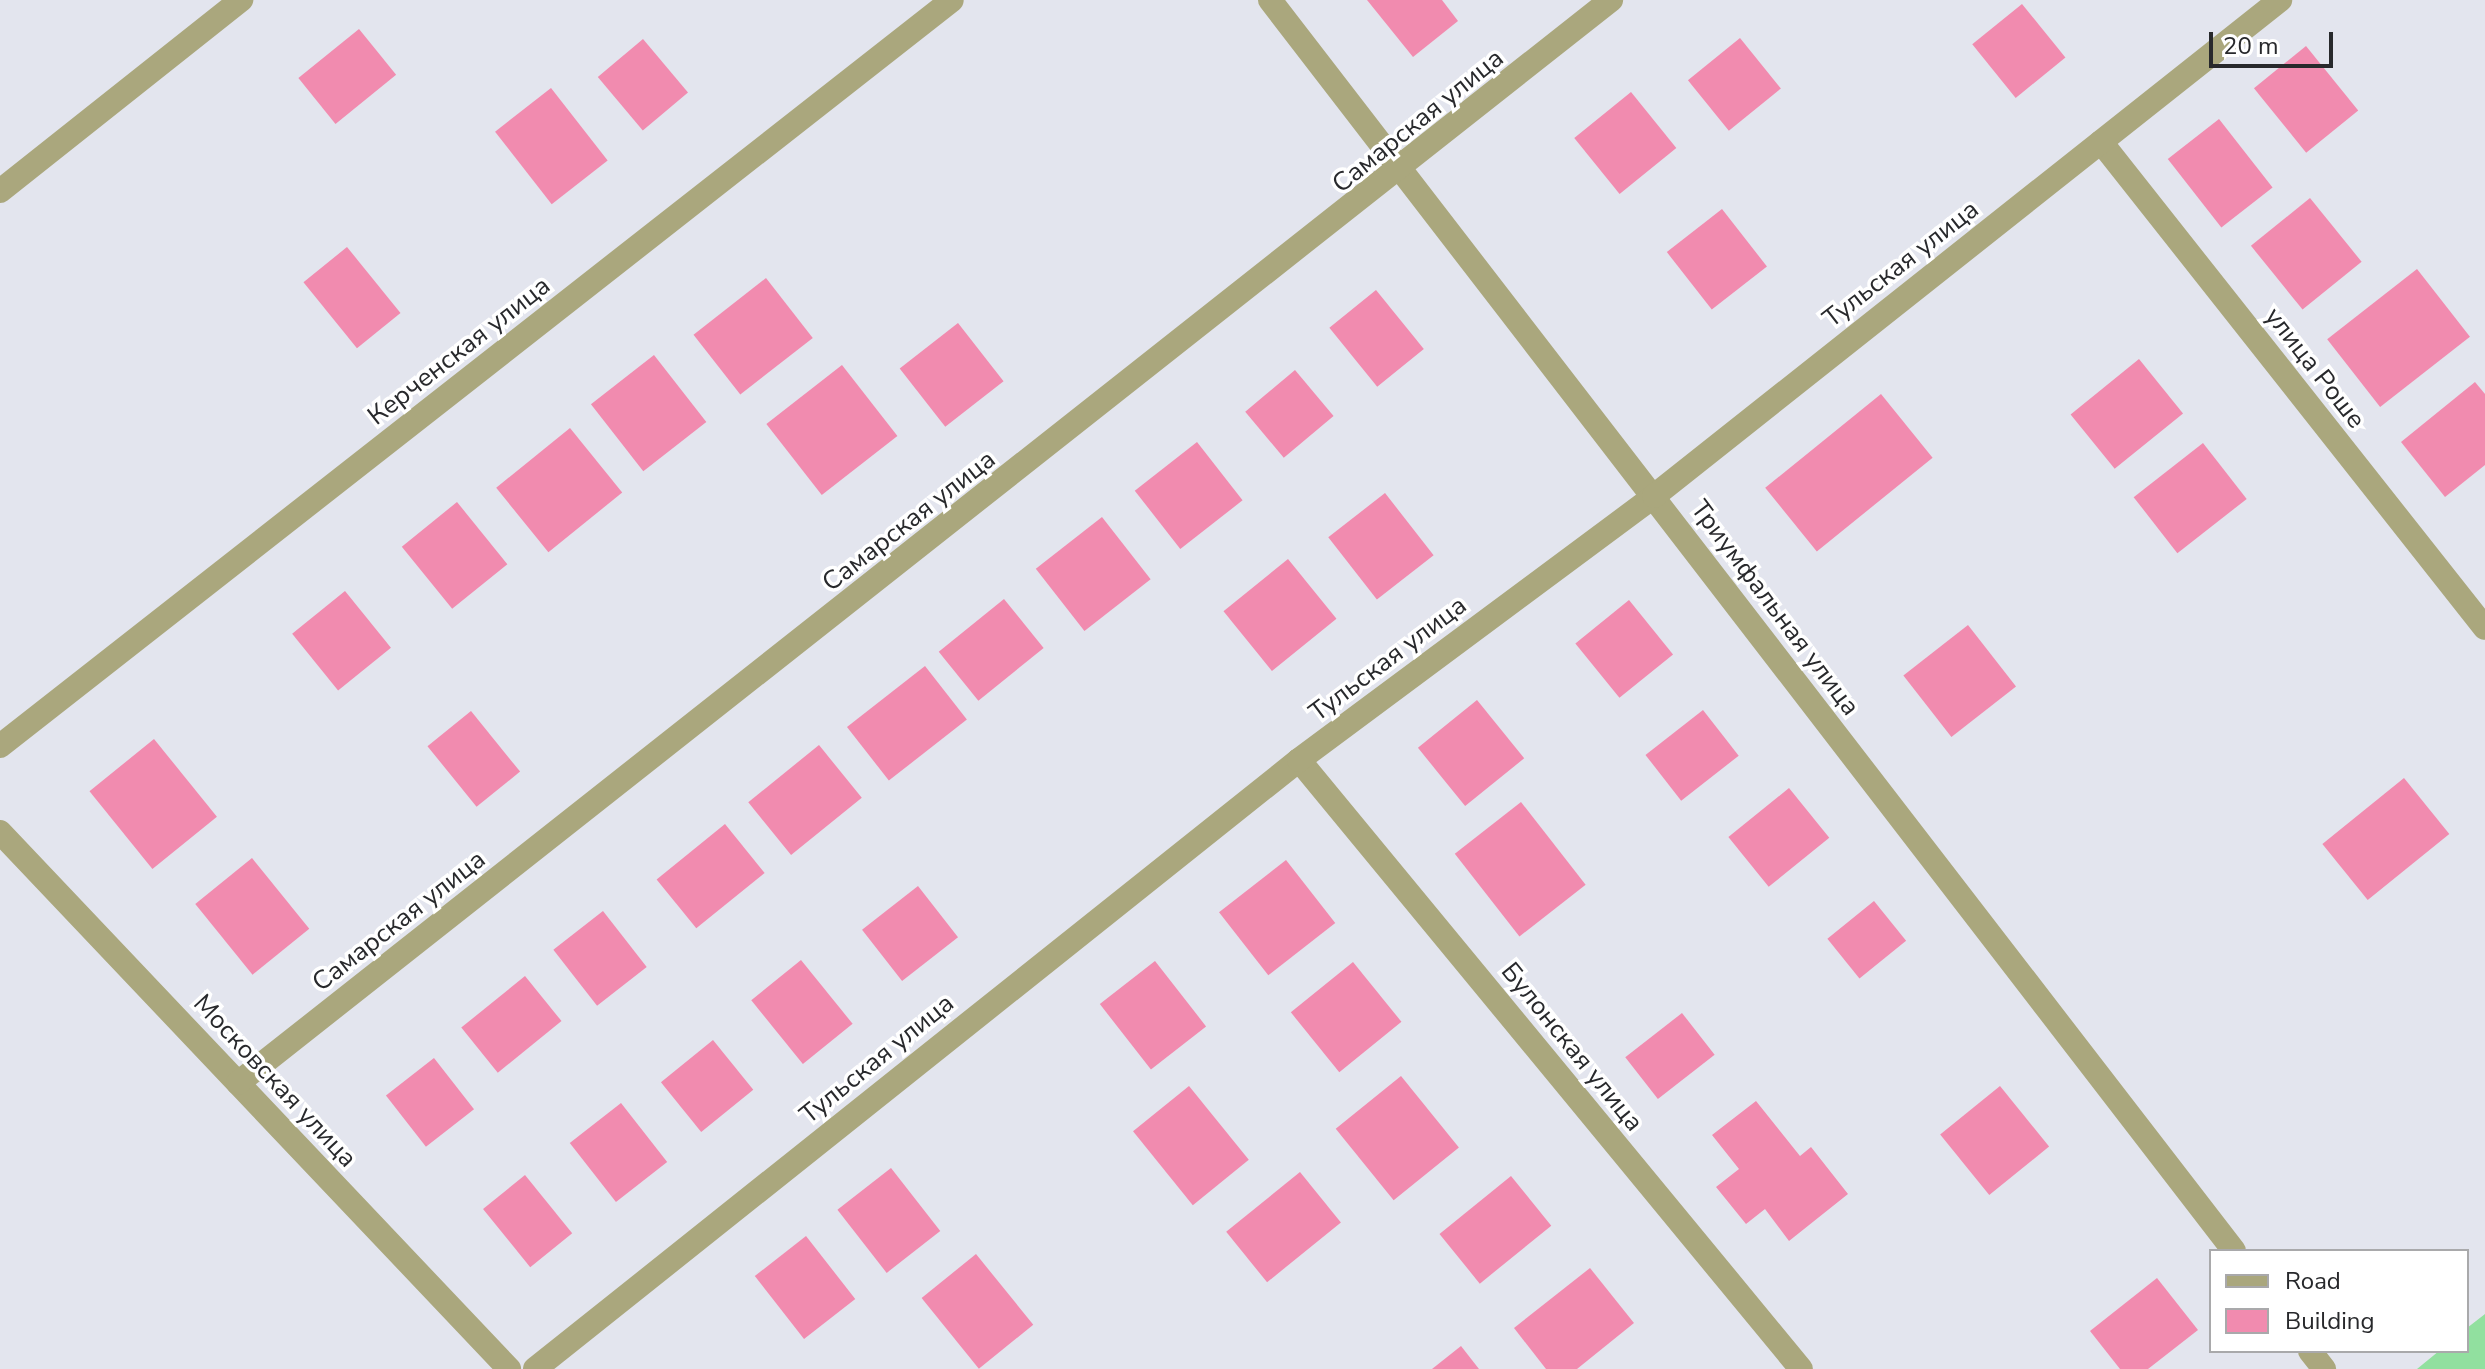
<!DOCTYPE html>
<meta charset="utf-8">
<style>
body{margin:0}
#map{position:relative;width:2485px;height:1369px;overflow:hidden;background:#e3e5ee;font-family:"Nunito Sans",sans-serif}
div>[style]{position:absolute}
.green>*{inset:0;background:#91e09f}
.building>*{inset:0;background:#f18baf;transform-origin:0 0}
.minor>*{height:24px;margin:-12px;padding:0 12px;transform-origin:12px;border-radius:12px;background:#aaa77d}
span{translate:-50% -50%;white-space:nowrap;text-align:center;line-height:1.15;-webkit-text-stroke:7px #fff;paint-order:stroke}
.street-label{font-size:26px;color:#28292c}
.legend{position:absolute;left:2209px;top:1249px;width:260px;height:104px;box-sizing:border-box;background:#fff;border:2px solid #a9a9ab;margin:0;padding:10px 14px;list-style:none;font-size:24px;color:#28292c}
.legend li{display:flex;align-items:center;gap:16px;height:40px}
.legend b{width:40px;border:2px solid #a9a9ab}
.scale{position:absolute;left:2209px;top:32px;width:124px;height:36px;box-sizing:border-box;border:4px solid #28292c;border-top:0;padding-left:10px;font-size:24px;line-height:28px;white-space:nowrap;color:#28292c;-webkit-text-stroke:6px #fff;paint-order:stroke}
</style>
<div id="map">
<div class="green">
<i style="clip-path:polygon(2485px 1314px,2485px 1369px,2417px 1369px,2439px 1351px,2467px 1351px,2467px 1328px)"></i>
</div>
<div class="building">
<i style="clip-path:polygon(1367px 0,1442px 0,1458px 21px,1413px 57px)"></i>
<i style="left:2022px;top:4px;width:69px;height:64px;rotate:51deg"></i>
<i style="left:359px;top:29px;width:59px;height:78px;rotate:51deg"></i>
<i style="left:1740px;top:38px;width:65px;height:67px;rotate:51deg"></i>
<i style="left:643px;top:39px;width:70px;height:59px;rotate:50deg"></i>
<i style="left:2306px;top:46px;width:83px;height:67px;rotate:51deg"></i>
<i style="left:551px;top:88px;width:92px;height:71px;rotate:52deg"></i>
<i style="left:1631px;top:92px;width:72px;height:73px;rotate:51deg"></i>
<i style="left:2219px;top:119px;width:87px;height:65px;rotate:52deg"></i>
<i style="left:2310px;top:198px;width:82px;height:76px;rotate:51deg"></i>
<i style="left:1722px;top:209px;width:73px;height:70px;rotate:52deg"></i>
<i style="left:347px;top:247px;width:85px;height:56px;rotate:51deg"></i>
<i style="left:2417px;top:269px;width:86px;height:114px;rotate:52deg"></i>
<i style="left:766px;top:278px;width:76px;height:92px;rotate:52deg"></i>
<i style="left:1376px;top:290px;width:76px;height:60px;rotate:51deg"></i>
<i style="left:958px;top:323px;width:74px;height:74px;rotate:52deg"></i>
<i style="left:654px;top:355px;width:85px;height:80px;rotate:52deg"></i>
<i style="left:2139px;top:359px;width:70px;height:88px;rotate:51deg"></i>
<i style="left:842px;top:365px;width:90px;height:96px;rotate:52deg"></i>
<i style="left:1295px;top:370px;width:60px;height:65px;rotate:50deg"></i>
<i style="clip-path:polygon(2475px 382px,2485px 394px,2485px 465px,2445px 497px,2401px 442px)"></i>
<i style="left:1881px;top:394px;width:82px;height:149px;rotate:51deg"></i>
<i style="left:570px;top:428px;width:83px;height:95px;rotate:51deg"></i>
<i style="left:1197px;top:442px;width:74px;height:79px;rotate:52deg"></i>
<i style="left:2203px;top:443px;width:71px;height:88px;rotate:52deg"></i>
<i style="left:1385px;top:493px;width:79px;height:72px;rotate:52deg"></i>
<i style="left:457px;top:502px;width:80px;height:71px;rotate:51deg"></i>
<i style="left:1102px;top:517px;width:79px;height:84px;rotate:52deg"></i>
<i style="left:1288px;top:559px;width:77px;height:83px;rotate:51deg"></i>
<i style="left:345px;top:591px;width:73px;height:68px;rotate:51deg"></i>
<i style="left:1004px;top:599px;width:63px;height:84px;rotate:51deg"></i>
<i style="left:1629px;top:600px;width:70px;height:69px;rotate:51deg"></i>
<i style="left:1968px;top:625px;width:78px;height:82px;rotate:52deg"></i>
<i style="left:925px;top:666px;width:68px;height:99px;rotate:52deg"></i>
<i style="left:1477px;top:700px;width:75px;height:76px;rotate:51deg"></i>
<i style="left:1703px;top:710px;width:58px;height:73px;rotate:52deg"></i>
<i style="left:471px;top:711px;width:78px;height:56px;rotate:51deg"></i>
<i style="left:154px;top:739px;width:100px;height:83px;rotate:51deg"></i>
<i style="left:819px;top:745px;width:68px;height:91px;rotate:51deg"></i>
<i style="left:2404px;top:778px;width:72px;height:105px;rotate:51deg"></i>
<i style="left:1789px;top:788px;width:64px;height:78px;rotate:51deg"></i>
<i style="left:1521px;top:802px;width:105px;height:84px;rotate:52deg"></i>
<i style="left:725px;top:824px;width:63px;height:88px;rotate:51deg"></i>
<i style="left:252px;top:858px;width:91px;height:73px;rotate:51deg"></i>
<i style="left:1286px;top:860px;width:80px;height:85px;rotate:52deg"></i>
<i style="left:918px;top:886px;width:65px;height:71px;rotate:52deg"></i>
<i style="left:1874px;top:901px;width:51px;height:60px;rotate:51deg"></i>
<i style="left:603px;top:911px;width:71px;height:63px;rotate:52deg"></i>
<i style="left:801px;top:960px;width:82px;height:64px;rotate:51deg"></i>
<i style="left:1155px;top:961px;width:83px;height:70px;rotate:52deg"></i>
<i style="left:1353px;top:962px;width:77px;height:80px;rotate:51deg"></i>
<i style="left:525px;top:976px;width:58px;height:82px;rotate:51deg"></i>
<i style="left:1682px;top:1013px;width:53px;height:72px;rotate:52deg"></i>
<i style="left:713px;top:1040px;width:64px;height:67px;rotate:51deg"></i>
<i style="left:434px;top:1058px;width:65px;height:61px;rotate:52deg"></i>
<i style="left:1401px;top:1076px;width:92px;height:84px;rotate:51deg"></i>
<i style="left:1189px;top:1086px;width:95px;height:72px;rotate:51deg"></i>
<i style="left:2000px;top:1086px;width:78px;height:77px;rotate:51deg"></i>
<i style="clip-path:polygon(1756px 1101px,1800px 1156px,1811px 1147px,1848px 1194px,1789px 1241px,1765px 1209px,1746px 1224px,1716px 1187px,1739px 1169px,1712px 1135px)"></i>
<i style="left:621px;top:1103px;width:75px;height:65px;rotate:52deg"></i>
<i style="left:891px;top:1168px;width:80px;height:68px;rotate:52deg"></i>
<i style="left:1300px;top:1172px;width:65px;height:95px;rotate:51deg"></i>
<i style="left:525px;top:1175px;width:75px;height:54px;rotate:51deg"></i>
<i style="left:1511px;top:1176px;width:64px;height:92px;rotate:51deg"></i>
<i style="left:806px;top:1236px;width:80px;height:65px;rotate:52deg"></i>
<i style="left:976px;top:1254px;width:91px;height:70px;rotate:51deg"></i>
<i style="clip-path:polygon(1590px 1268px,1634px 1323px,1577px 1369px,1546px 1369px,1514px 1328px)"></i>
<i style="clip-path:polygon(2157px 1278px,2198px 1330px,2148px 1369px,2120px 1369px,2090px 1331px)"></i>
<i style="clip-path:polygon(1461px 1346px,1479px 1369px,1432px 1369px)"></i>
</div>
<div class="minor">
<i style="left:1270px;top:0;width:1579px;rotate:52.38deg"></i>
<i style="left:2101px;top:142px;width:619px;rotate:51.69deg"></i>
<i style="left:0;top:191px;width:308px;rotate:-38.4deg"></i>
<i style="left:0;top:746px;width:1209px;rotate:-38.08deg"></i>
<i style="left:1299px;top:760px;width:789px;rotate:50.5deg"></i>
<i style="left:0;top:832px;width:740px;rotate:46.53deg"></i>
<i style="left:238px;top:1083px;width:1749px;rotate:-38.27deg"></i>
<i style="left:2310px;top:1351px;width:23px;rotate:52deg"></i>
<i style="left:535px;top:1369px;width:977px;rotate:-38.56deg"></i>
<i style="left:1299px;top:760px;width:442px;rotate:-36.6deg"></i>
<i style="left:1654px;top:496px;width:799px;rotate:-38.39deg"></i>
</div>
<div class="street-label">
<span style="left:1418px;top:121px;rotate:-39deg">Самарская улица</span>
<span style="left:1901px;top:264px;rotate:-38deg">Тульская улица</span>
<span style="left:459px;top:351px;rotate:-38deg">Керченская улица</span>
<span style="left:2315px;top:368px;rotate:52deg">улица Роше</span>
<span style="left:909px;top:521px;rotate:-38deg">Самарская улица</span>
<span style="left:1775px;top:608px;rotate:53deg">Триумфальная улица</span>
<span style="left:1388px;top:659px;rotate:-37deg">Тульская улица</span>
<span style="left:399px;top:921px;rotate:-38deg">Самарская улица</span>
<span style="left:1572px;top:1047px;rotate:51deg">Булонская улица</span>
<span style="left:877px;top:1059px;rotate:-39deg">Тульская улица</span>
<span style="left:275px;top:1081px;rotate:47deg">Московская улица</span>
</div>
<ul class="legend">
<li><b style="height:10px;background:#aaa77d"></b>Road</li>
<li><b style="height:22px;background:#f18baf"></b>Building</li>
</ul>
<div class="scale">20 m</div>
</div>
